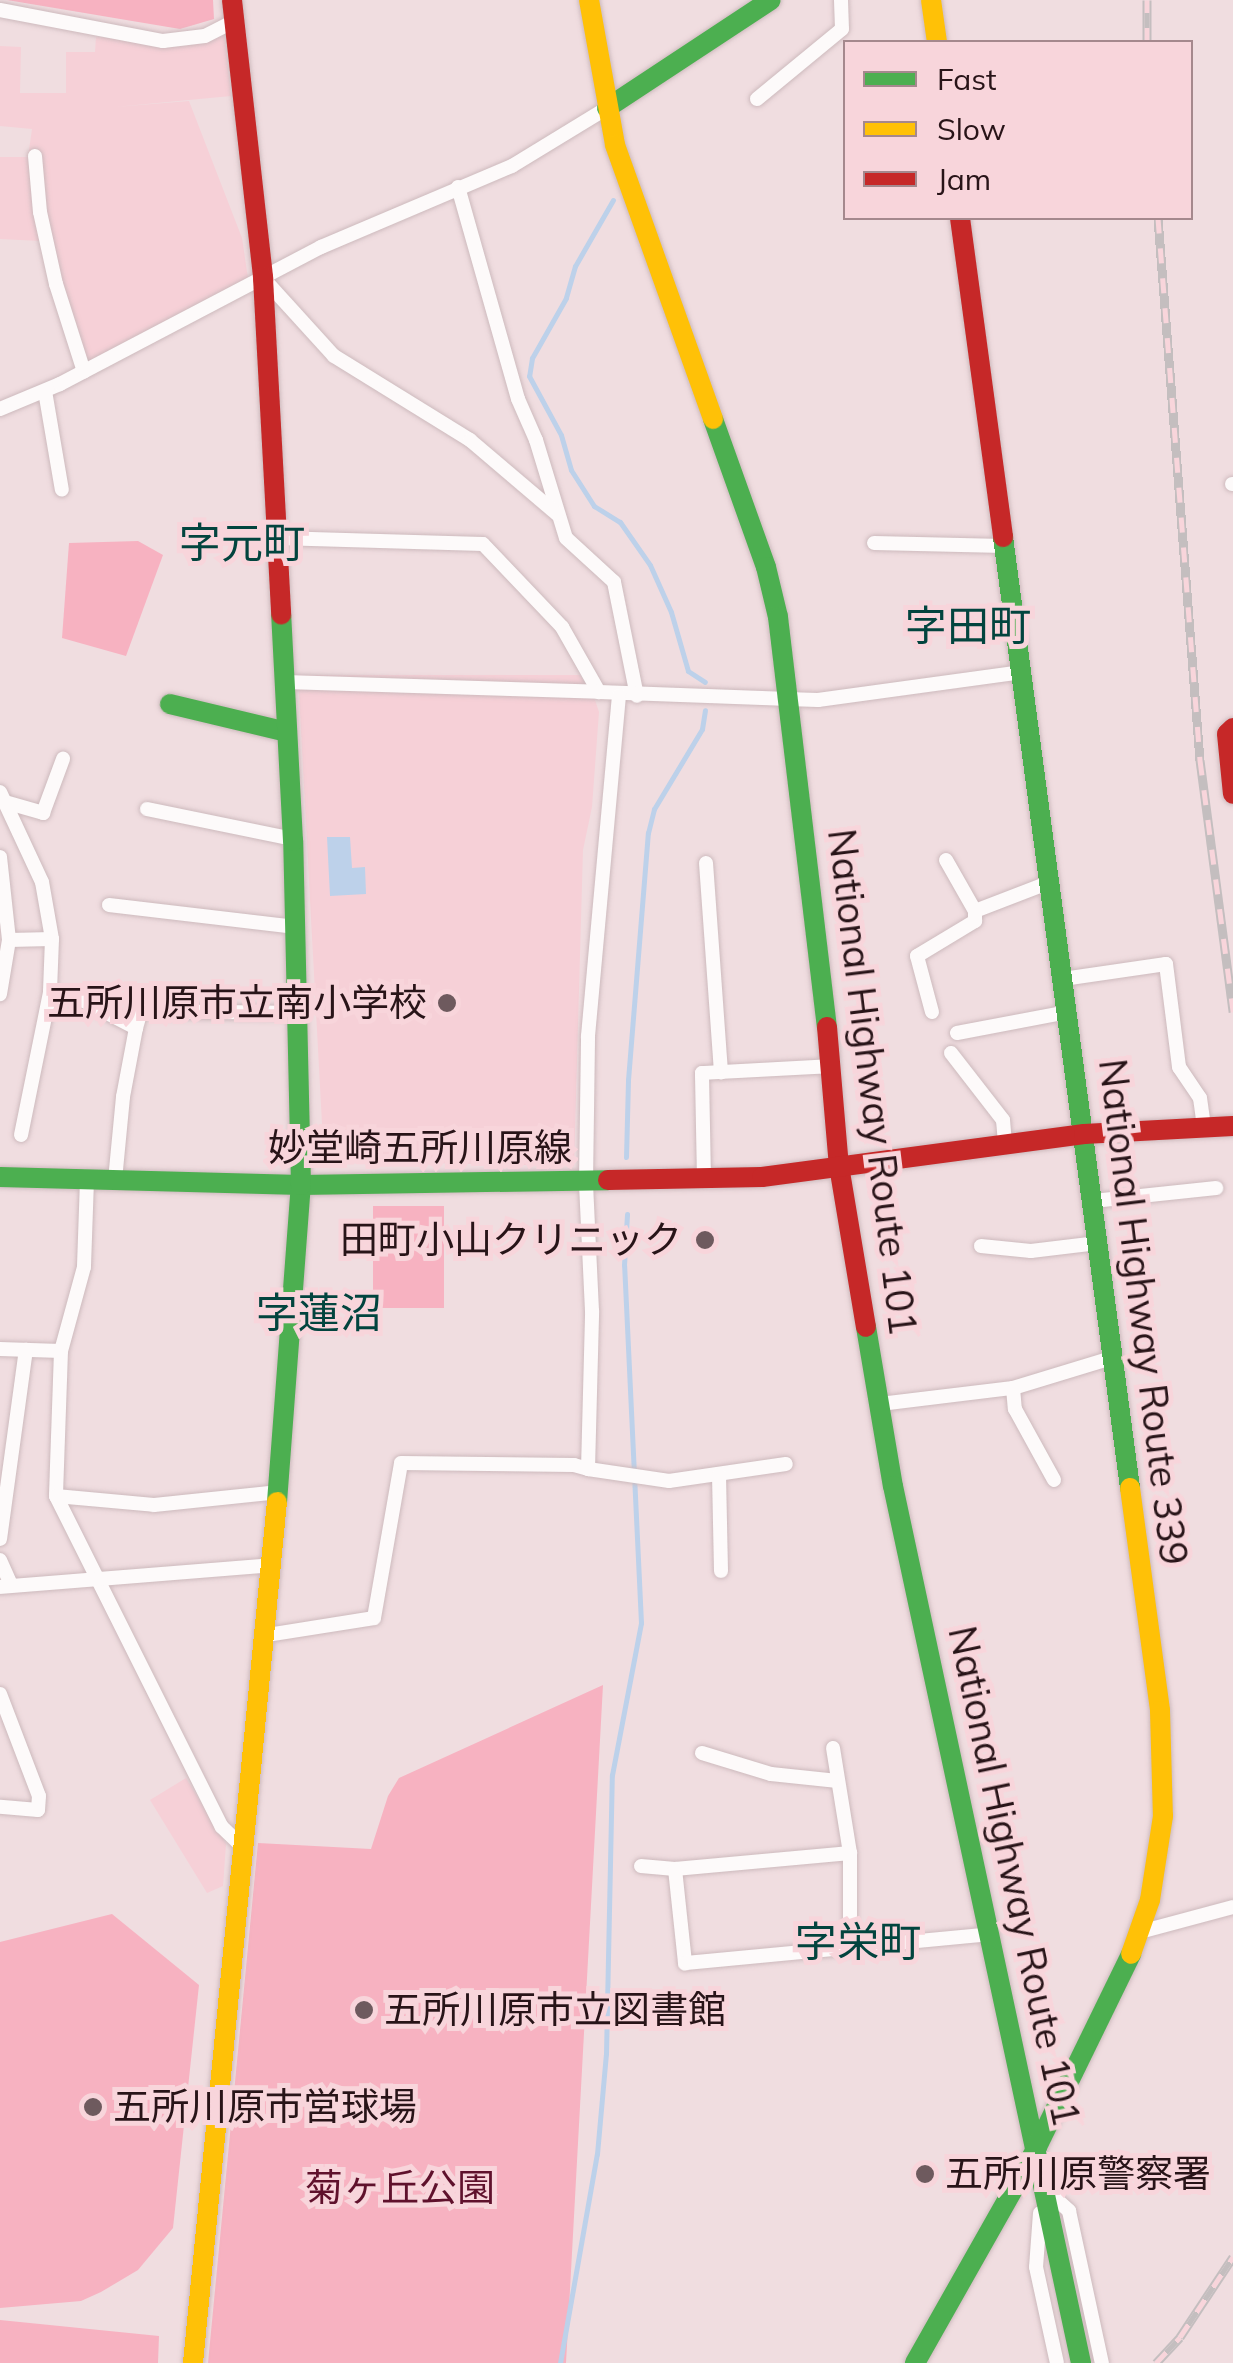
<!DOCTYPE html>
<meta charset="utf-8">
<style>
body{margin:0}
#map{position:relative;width:1233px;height:2363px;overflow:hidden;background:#f0dde0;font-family:Mulish,"Noto Sans JP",sans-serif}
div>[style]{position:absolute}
.built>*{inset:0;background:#f6d0d7}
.green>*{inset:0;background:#f7b2c1;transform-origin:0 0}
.water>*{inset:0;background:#bdd1ea}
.stream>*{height:5px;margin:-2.5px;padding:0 2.5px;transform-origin:2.5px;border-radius:2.5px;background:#bdd1ea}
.roads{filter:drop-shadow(0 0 2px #cdbabd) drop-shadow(0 0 2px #cdbabd)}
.street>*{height:14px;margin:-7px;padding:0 7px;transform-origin:7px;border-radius:7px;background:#fdfafa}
.fast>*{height:20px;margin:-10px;padding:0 10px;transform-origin:10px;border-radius:10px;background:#4caf50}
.slow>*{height:20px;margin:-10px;padding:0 10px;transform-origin:10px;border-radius:10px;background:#ffc107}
.jam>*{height:20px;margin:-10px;padding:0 10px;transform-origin:10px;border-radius:10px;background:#c62828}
.rail>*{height:9px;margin-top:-4.5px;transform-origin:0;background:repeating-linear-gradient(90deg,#f8d5db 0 15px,#c4bebf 0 30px);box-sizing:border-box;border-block:2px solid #c4bebf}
.dots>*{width:28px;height:28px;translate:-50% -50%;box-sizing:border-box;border:5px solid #f8d5db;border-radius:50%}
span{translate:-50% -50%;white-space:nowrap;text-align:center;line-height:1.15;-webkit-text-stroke:10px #f8d5db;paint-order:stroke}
.poi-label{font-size:38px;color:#281418}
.right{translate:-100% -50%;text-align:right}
.left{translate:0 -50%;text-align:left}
.street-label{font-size:38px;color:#281418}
.park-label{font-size:38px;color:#5f112c}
.quarter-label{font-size:42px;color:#02443e}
.legend{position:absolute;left:843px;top:40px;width:350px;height:180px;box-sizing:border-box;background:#f8d5db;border:2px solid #a5888d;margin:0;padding:12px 18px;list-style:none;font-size:30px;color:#281418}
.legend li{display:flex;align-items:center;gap:20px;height:50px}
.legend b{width:50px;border:2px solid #a5888d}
</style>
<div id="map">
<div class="built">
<i style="clip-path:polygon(224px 36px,231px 96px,115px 107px,189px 101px,242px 238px,248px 278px,85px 365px,41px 241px,0 239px,0 157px,28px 157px,32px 129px,0 126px,0 46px,21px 47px,20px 93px,66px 93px,66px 52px,95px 52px,96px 37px,186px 45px)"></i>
<i style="clip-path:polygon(298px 675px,580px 675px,595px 700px,599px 712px,592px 807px,583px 850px,574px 1166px,324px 1161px)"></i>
<i style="clip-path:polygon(186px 1778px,226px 1844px,223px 1886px,207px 1893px,150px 1800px)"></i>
</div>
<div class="green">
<i style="clip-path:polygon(7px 0,213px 0,214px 19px,180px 29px)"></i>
<i style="clip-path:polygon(138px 541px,163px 555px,126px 656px,62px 638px,69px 543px)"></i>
<i style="left:373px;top:1206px;width:71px;height:102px"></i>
<i style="clip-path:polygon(603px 1685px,566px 2363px,208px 2363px,258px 1843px,371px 1849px,388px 1796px,399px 1778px)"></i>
<i style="clip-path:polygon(112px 1914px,199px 1985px,173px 2228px,138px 2270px,101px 2292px,81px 2301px,0 2308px,0 1942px)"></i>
<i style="clip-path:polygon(0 2320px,159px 2336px,158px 2363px,0 2363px)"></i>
</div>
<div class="water">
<i style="clip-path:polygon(327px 837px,350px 837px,352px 868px,365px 867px,366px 894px,330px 896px)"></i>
</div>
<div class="stream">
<i style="left:613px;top:200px;width:76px;rotate:119.9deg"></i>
<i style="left:575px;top:266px;width:33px;rotate:106deg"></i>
<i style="left:566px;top:298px;width:69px;rotate:119.5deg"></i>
<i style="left:532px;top:358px;width:18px;rotate:99deg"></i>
<i style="left:529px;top:376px;width:67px;rotate:61.5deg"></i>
<i style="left:561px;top:435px;width:36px;rotate:74deg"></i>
<i style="left:571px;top:470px;width:43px;rotate:57.4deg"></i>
<i style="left:594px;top:506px;width:31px;rotate:32deg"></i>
<i style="left:620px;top:522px;width:52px;rotate:55.1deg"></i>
<i style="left:650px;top:565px;width:51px;rotate:65.9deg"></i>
<i style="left:671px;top:612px;width:61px;rotate:73.9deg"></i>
<i style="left:688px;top:671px;width:20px;rotate:33deg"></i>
<i style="left:626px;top:1157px;width:77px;rotate:-88.5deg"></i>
<i style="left:628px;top:1080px;width:248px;rotate:-85.4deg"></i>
<i style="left:648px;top:833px;width:25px;rotate:-76deg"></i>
<i style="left:654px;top:809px;width:93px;rotate:-59deg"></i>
<i style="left:702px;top:729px;width:19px;rotate:-81deg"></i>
<i style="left:560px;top:2363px;width:212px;rotate:-80deg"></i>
<i style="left:597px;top:2154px;width:100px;rotate:-84.9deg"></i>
<i style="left:606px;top:2054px;width:279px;rotate:-88.8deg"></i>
<i style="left:612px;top:1775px;width:155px;rotate:-79.2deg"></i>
<i style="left:641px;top:1623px;width:358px;rotate:-92.7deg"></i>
<i style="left:624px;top:1265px;width:51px;rotate:-86.6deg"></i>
</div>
<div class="roads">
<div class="street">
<i style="left:0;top:10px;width:166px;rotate:10.8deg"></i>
<i style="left:163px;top:41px;width:42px;rotate:-6.8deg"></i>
<i style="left:205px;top:36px;width:33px;rotate:-27deg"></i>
<i style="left:757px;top:99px;width:110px;rotate:-39.5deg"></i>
<i style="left:842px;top:29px;width:29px;rotate:-92deg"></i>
<i style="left:35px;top:156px;width:56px;rotate:84.9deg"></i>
<i style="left:40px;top:212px;width:74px;rotate:77.5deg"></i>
<i style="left:56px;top:284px;width:92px;rotate:72.3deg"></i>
<i style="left:458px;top:187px;width:220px;rotate:74.2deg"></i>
<i style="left:518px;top:399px;width:45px;rotate:66.3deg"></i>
<i style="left:536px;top:440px;width:102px;rotate:73deg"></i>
<i style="left:566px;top:538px;width:65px;rotate:42.5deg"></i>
<i style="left:614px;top:582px;width:116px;rotate:78.6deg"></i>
<i style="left:263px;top:278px;width:105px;rotate:47.7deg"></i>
<i style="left:334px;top:356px;width:160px;rotate:31.7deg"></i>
<i style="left:470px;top:440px;width:114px;rotate:40.4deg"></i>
<i style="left:45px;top:391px;width:100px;rotate:80.3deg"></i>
<i style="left:0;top:409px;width:65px;rotate:-22.6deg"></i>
<i style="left:60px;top:384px;width:295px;rotate:-27.7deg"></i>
<i style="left:321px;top:247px;width:207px;rotate:-23deg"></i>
<i style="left:512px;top:166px;width:111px;rotate:-31.4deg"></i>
<i style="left:1232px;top:484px;width:1px"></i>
<i style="left:277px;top:538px;width:206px;rotate:1.7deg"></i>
<i style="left:483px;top:544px;width:115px;rotate:46.4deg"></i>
<i style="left:562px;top:627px;width:75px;rotate:60.4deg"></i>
<i style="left:599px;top:692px;width:219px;rotate:2.1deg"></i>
<i style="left:818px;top:700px;width:206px;rotate:-7.8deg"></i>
<i style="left:874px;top:543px;width:130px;rotate:1.3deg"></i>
<i style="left:285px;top:682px;width:314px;rotate:1.8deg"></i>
<i style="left:0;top:792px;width:99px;rotate:65deg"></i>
<i style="left:42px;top:882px;width:58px;rotate:80deg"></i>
<i style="left:52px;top:939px;width:53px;rotate:92.2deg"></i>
<i style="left:50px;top:992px;width:33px;rotate:14deg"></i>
<i style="left:82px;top:1000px;width:61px;rotate:27.4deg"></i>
<i style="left:136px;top:1028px;width:70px;rotate:100.7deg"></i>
<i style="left:123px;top:1097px;width:83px;rotate:95.5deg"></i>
<i style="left:5px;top:802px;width:40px;rotate:16deg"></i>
<i style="left:43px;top:813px;width:58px;rotate:-69.7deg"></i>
<i style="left:147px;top:809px;width:149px;rotate:11.6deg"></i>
<i style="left:0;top:857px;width:83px;rotate:83.8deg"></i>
<i style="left:9px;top:940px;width:55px;rotate:99.5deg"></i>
<i style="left:946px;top:860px;width:59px;rotate:60.4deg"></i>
<i style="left:706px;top:863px;width:210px;rotate:85.9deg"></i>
<i style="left:109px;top:905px;width:188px;rotate:6.7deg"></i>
<i style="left:9px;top:940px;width:43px;rotate:-1.3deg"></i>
<i style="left:1063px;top:979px;width:104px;rotate:-8.3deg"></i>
<i style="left:1166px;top:964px;width:104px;rotate:82.8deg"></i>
<i style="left:1179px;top:1067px;width:37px;rotate:56deg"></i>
<i style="left:1200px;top:1098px;width:30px;rotate:82deg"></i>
<i style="left:932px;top:1012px;width:58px;rotate:-105deg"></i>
<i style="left:917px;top:956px;width:68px;rotate:-31.1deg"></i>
<i style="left:975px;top:921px;width:10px;rotate:-90deg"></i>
<i style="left:975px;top:911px;width:80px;rotate:-21.1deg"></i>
<i style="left:136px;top:1028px;width:18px;rotate:-74deg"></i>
<i style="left:141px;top:1011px;width:156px;rotate:0.7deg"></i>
<i style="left:957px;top:1033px;width:112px;rotate:-10.8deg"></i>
<i style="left:951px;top:1053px;width:85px;rotate:52.2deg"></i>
<i style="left:1003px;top:1120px;width:24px;rotate:85deg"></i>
<i style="left:21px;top:1135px;width:146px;rotate:-78.5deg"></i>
<i style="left:704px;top:1179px;width:106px;rotate:-91.1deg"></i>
<i style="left:702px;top:1073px;width:129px;rotate:-3.1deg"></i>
<i style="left:87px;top:1180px;width:87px;rotate:92deg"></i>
<i style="left:84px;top:1267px;width:87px;rotate:105.3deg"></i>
<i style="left:61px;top:1351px;width:145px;rotate:92deg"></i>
<i style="left:56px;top:1496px;width:370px;rotate:63.4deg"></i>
<i style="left:222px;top:1827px;width:29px;rotate:44deg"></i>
<i style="left:1093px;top:1201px;width:124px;rotate:-6deg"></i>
<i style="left:981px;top:1246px;width:50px;rotate:5.7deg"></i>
<i style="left:1031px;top:1251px;width:67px;rotate:-6.8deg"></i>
<i style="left:0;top:1349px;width:61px;rotate:1.9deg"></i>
<i style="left:1013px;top:1388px;width:21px;rotate:85deg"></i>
<i style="left:1015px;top:1409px;width:81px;rotate:61.2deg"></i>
<i style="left:880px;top:1404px;width:134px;rotate:-6.9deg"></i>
<i style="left:1013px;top:1388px;width:103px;rotate:-16.9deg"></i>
<i style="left:588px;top:1469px;width:82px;rotate:8.4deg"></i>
<i style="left:669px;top:1481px;width:118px;rotate:-8.3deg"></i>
<i style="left:719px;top:1475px;width:96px;rotate:88.8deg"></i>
<i style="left:56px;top:1496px;width:98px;rotate:5.2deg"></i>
<i style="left:154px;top:1505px;width:126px;rotate:-5.9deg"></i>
<i style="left:0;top:1539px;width:191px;rotate:-82.2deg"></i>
<i style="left:0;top:1560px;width:27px;rotate:66deg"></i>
<i style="left:0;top:1587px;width:274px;rotate:-4.6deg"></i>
<i style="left:267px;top:1635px;width:108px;rotate:-9deg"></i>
<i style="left:374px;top:1618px;width:157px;rotate:-80.1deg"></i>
<i style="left:401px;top:1463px;width:173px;rotate:0.7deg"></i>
<i style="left:574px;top:1465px;width:15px;rotate:16deg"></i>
<i style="left:588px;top:1469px;width:158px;rotate:-88.5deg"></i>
<i style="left:592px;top:1311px;width:128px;rotate:-92.7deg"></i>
<i style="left:586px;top:1183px;width:147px;rotate:-89.2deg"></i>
<i style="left:588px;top:1036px;width:342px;rotate:-84.8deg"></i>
<i style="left:0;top:1694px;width:109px;rotate:69.1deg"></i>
<i style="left:39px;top:1796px;width:14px;rotate:94deg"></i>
<i style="left:38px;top:1810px;width:38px;rotate:-175deg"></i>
<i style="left:833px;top:1748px;width:106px;rotate:80.8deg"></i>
<i style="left:850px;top:1853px;width:94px;rotate:90deg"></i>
<i style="left:702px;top:1753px;width:72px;rotate:16.9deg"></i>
<i style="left:771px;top:1774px;width:67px;rotate:6deg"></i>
<i style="left:641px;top:1866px;width:34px;rotate:5deg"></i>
<i style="left:675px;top:1869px;width:176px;rotate:-5.2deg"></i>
<i style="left:675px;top:1869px;width:95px;rotate:83.9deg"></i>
<i style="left:685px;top:1963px;width:308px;rotate:-5.4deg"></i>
<i style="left:1140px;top:1932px;width:96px;rotate:-15deg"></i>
<i style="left:1047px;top:2191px;width:30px;rotate:42deg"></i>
<i style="left:1069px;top:2211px;width:156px;rotate:77.8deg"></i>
<i style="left:1040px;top:2213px;width:54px;rotate:94.2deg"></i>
<i style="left:1036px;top:2267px;width:98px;rotate:77.7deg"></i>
</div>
<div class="fast">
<i style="left:607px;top:108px;width:196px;rotate:-33.4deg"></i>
<i style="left:713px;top:419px;width:157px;rotate:70.3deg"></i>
<i style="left:766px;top:567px;width:51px;rotate:76.5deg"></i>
<i style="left:778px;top:617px;width:413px;rotate:83.2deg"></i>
<i style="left:1003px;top:537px;width:959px;rotate:82.39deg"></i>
<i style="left:170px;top:704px;width:120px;rotate:13.5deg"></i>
<i style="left:0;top:1177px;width:301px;rotate:1.5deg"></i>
<i style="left:301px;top:1185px;width:307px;rotate:-0.9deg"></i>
<i style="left:866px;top:1327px;width:161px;rotate:80.4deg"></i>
<i style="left:893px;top:1486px;width:897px;rotate:77.9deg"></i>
<i style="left:277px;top:1502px;width:318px;rotate:-85.7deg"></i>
<i style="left:301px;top:1185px;width:344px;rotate:-91.3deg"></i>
<i style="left:293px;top:841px;width:226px;rotate:-93deg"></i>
<i style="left:915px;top:2363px;width:248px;rotate:-60.5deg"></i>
<i style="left:1037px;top:2147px;width:215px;rotate:-64deg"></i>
</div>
<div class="slow">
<i style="left:589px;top:0;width:147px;rotate:79.8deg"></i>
<i style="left:615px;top:145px;width:291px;rotate:70.3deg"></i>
<i style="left:931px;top:0;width:42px;rotate:81.9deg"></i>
<i style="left:1130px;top:1488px;width:225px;rotate:82.3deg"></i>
<i style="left:1160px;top:1711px;width:105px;rotate:88.4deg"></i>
<i style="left:1163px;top:1816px;width:85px;rotate:98.8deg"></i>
<i style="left:1150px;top:1900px;width:57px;rotate:109.4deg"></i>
<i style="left:193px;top:2363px;width:865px;rotate:-84.43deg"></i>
</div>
<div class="jam">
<i style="left:232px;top:0;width:280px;rotate:83.6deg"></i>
<i style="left:263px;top:278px;width:337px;rotate:86.9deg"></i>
<i style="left:960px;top:218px;width:322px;rotate:82.3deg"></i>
<i style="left:1233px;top:728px;width:8px;rotate:135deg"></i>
<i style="left:1227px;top:734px;width:60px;rotate:84.3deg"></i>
<i style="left:827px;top:1027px;width:140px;rotate:85.1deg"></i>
<i style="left:839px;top:1166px;width:163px;rotate:80.5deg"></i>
<i style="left:608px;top:1180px;width:154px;rotate:-1.1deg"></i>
<i style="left:762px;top:1177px;width:325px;rotate:-7.6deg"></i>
<i style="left:1084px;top:1134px;width:149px;rotate:-3.1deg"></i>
</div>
</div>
<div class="rail">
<i style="left:1147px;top:42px;width:42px;rotate:-90deg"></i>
<i style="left:1158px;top:218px;width:544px;rotate:85.57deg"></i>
<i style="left:1200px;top:760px;width:254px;rotate:82.5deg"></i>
<i style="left:1156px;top:2363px;width:35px;rotate:-47deg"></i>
<i style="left:1180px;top:2337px;width:96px;rotate:-56.5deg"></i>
</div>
<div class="dots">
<i style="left:447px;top:1003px;background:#6e5a5e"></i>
<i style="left:705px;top:1240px;background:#6e5a5e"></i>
<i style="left:364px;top:2010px;background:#6e5a5e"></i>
<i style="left:93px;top:2107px;background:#6e5a5e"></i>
<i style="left:925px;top:2174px;background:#6e5a5e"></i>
</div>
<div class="poi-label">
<span class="right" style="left:427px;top:1003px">五所川原市立南小学校</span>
<span class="right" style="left:682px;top:1240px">田町小山クリニック</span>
<span class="left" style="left:384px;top:2010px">五所川原市立図書館</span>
<span class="left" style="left:113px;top:2107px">五所川原市営球場</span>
<span class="left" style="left:945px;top:2174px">五所川原警察署</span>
</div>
<div class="street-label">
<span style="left:872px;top:1082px;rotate:83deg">National Highway Route 101</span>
<span style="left:420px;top:1148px">妙堂崎五所川原線</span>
<span style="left:1143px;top:1312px;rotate:83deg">National Highway Route 339</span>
<span style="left:1014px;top:1876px;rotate:78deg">National Highway Route 101</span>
</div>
<div class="park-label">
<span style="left:400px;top:2188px">菊ヶ丘公園</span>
</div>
<div class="quarter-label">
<span style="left:242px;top:543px">字元町</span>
<span style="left:968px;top:626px">字田町</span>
<span style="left:319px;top:1313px">字蓮沼</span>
<span style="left:858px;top:1942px">字栄町</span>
</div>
<ul class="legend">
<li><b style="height:12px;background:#4caf50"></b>Fast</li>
<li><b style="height:12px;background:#ffc107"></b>Slow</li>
<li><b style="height:12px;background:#c62828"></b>Jam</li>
</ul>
</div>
